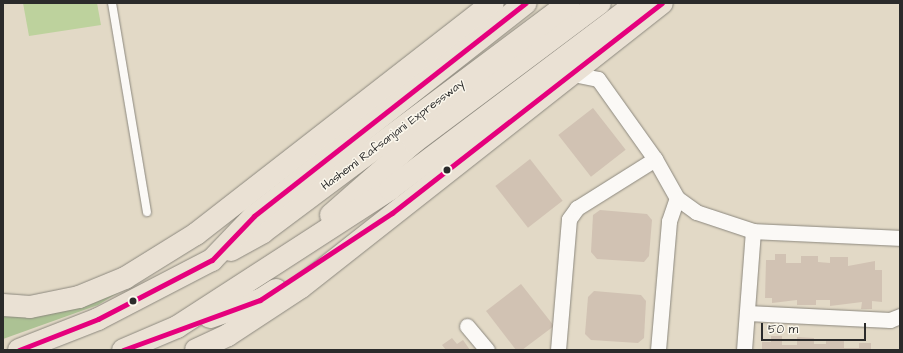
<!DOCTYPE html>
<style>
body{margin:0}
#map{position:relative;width:903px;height:353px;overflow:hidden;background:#e2d9c6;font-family:"Architects Daughter",sans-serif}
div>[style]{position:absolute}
.green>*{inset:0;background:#bdd29d}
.forest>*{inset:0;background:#acc294}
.building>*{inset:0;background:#d1c2b3;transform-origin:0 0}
.roads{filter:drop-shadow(0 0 1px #8c887e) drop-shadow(0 0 1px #8c887e)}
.lane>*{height:8px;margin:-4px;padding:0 4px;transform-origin:4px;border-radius:4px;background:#fbf9f6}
.street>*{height:15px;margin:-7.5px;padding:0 7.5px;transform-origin:7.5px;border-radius:7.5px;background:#fbf9f6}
.primary>*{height:22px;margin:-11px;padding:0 11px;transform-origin:11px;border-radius:11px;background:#eae1d4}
.highway>*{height:22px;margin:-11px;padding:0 11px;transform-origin:11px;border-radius:11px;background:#eae1d4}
.bus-1>*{height:5px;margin:-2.5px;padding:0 2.5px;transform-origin:2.5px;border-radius:2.5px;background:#e5007d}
.dots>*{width:11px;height:11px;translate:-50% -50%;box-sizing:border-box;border:2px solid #fbf7ec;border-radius:50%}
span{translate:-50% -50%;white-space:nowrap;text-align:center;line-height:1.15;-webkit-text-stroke:3px #fbf7ec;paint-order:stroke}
.street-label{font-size:12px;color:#2b2b2b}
.frame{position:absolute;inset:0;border:4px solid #2b2b2b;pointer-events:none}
.scale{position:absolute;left:761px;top:323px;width:105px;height:18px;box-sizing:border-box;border:2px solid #2b2b2b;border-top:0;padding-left:5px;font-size:12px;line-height:14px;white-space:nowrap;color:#2b2b2b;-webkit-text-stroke:3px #fbf7ec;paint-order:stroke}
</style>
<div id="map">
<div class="green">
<i style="clip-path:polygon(23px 3px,97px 3px,101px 25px,29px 36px)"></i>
</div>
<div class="forest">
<i style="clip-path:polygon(203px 241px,98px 305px,3px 339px,3px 313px)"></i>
</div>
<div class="building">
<i style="left:593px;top:108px;width:53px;height:44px;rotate:52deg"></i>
<i style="left:530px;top:159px;width:53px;height:44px;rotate:52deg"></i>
<i style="clip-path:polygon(600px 210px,647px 214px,652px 220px,649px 256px,644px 262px,597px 259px,591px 252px,593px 215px)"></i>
<i style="clip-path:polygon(775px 254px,786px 254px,786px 263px,801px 263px,801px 256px,818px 256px,818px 262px,830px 263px,830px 257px,848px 257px,848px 266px,875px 261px,875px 270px,882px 270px,882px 302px,872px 301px,872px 309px,861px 309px,862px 302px,830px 306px,830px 300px,816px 300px,816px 305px,797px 305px,797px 300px,772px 303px,772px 298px,765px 298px,766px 260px,775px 260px)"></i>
<i style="clip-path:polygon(521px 284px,554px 326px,522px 350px,516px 350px,486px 311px)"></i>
<i style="clip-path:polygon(594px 291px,641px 295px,646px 301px,644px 338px,638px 343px,591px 340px,585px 334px,588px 297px)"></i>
<i style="clip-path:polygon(771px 336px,782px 336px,782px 345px,797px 345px,797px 337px,814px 338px,814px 344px,826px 344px,826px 339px,844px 339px,844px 348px,859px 348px,859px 343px,871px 343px,871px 350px,762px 350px,762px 342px,771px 342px)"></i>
<i style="clip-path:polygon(452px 338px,457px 344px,463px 340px,470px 350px,446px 350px,442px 345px)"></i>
</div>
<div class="roads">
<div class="lane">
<i style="left:112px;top:3px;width:212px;rotate:80.5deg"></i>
</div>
<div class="street">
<i style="left:573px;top:74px;width:25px;rotate:11deg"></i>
<i style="left:598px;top:79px;width:98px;rotate:54.5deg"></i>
<i style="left:655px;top:159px;width:45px;rotate:60.6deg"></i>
<i style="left:677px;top:198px;width:24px;rotate:36deg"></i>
<i style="left:696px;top:212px;width:60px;rotate:18.4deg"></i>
<i style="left:753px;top:231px;width:147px;rotate:2.7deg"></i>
<i style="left:747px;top:313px;width:143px;rotate:2.8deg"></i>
<i style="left:890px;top:320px;width:11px;rotate:-22deg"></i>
<i style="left:467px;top:326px;width:31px;rotate:50deg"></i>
<i style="left:558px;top:350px;width:131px;rotate:-85.2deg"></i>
<i style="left:569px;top:219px;width:14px;rotate:-54deg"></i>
<i style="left:577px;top:208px;width:92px;rotate:-32.1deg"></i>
<i style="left:658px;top:350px;width:129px;rotate:-85.1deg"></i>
<i style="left:669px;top:221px;width:24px;rotate:-71deg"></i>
<i style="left:744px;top:350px;width:119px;rotate:-85.7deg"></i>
</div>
<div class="primary">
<i style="left:3px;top:305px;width:27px;rotate:4deg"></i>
<i style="left:30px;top:307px;width:50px;rotate:-11.5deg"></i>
</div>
<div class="highway">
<i style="left:331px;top:215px;width:111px;rotate:-41.3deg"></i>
<i style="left:414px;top:142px;width:232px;rotate:-36.8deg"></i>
<i style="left:231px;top:250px;width:37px;rotate:-29deg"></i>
<i style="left:263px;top:232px;width:382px;rotate:-36.8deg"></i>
<i style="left:79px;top:297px;width:50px;rotate:-22.4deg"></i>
<i style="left:125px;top:278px;width:84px;rotate:-31.8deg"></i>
<i style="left:196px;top:234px;width:376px;rotate:-37.9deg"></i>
<i style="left:210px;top:317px;width:53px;rotate:-18.8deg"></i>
<i style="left:260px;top:300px;width:19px;rotate:-32deg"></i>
<i style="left:19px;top:350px;width:85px;rotate:-21.4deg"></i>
<i style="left:98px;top:319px;width:128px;rotate:-27.4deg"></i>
<i style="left:212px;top:260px;width:61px;rotate:-46.3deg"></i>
<i style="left:254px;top:216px;width:345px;rotate:-38.1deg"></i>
<i style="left:123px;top:350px;width:59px;rotate:-23.1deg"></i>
<i style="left:177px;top:327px;width:254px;rotate:-32.9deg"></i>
<i style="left:390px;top:189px;width:309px;rotate:-37deg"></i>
<i style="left:196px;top:350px;width:35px;rotate:-25deg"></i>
<i style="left:228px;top:335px;width:87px;rotate:-33.3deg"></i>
<i style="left:301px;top:287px;width:459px;rotate:-38.2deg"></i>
</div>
</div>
<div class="bus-1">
<i style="left:19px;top:350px;width:85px;rotate:-21.4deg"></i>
<i style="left:98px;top:319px;width:128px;rotate:-27.4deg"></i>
<i style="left:212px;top:260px;width:61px;rotate:-46.3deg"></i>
<i style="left:254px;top:216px;width:345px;rotate:-38.1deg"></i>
<i style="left:123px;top:350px;width:146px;rotate:-20.1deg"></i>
<i style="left:260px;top:300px;width:158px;rotate:-33.4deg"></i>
<i style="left:392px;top:213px;width:342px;rotate:-37.9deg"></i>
</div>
<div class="dots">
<i style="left:447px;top:170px;background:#2b2b2b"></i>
<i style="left:133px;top:301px;background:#2b2b2b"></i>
</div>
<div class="street-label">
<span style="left:393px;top:135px;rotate:-37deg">Hashemi Rafsanjani Expressway</span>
</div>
<div class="frame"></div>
<div class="scale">50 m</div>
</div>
